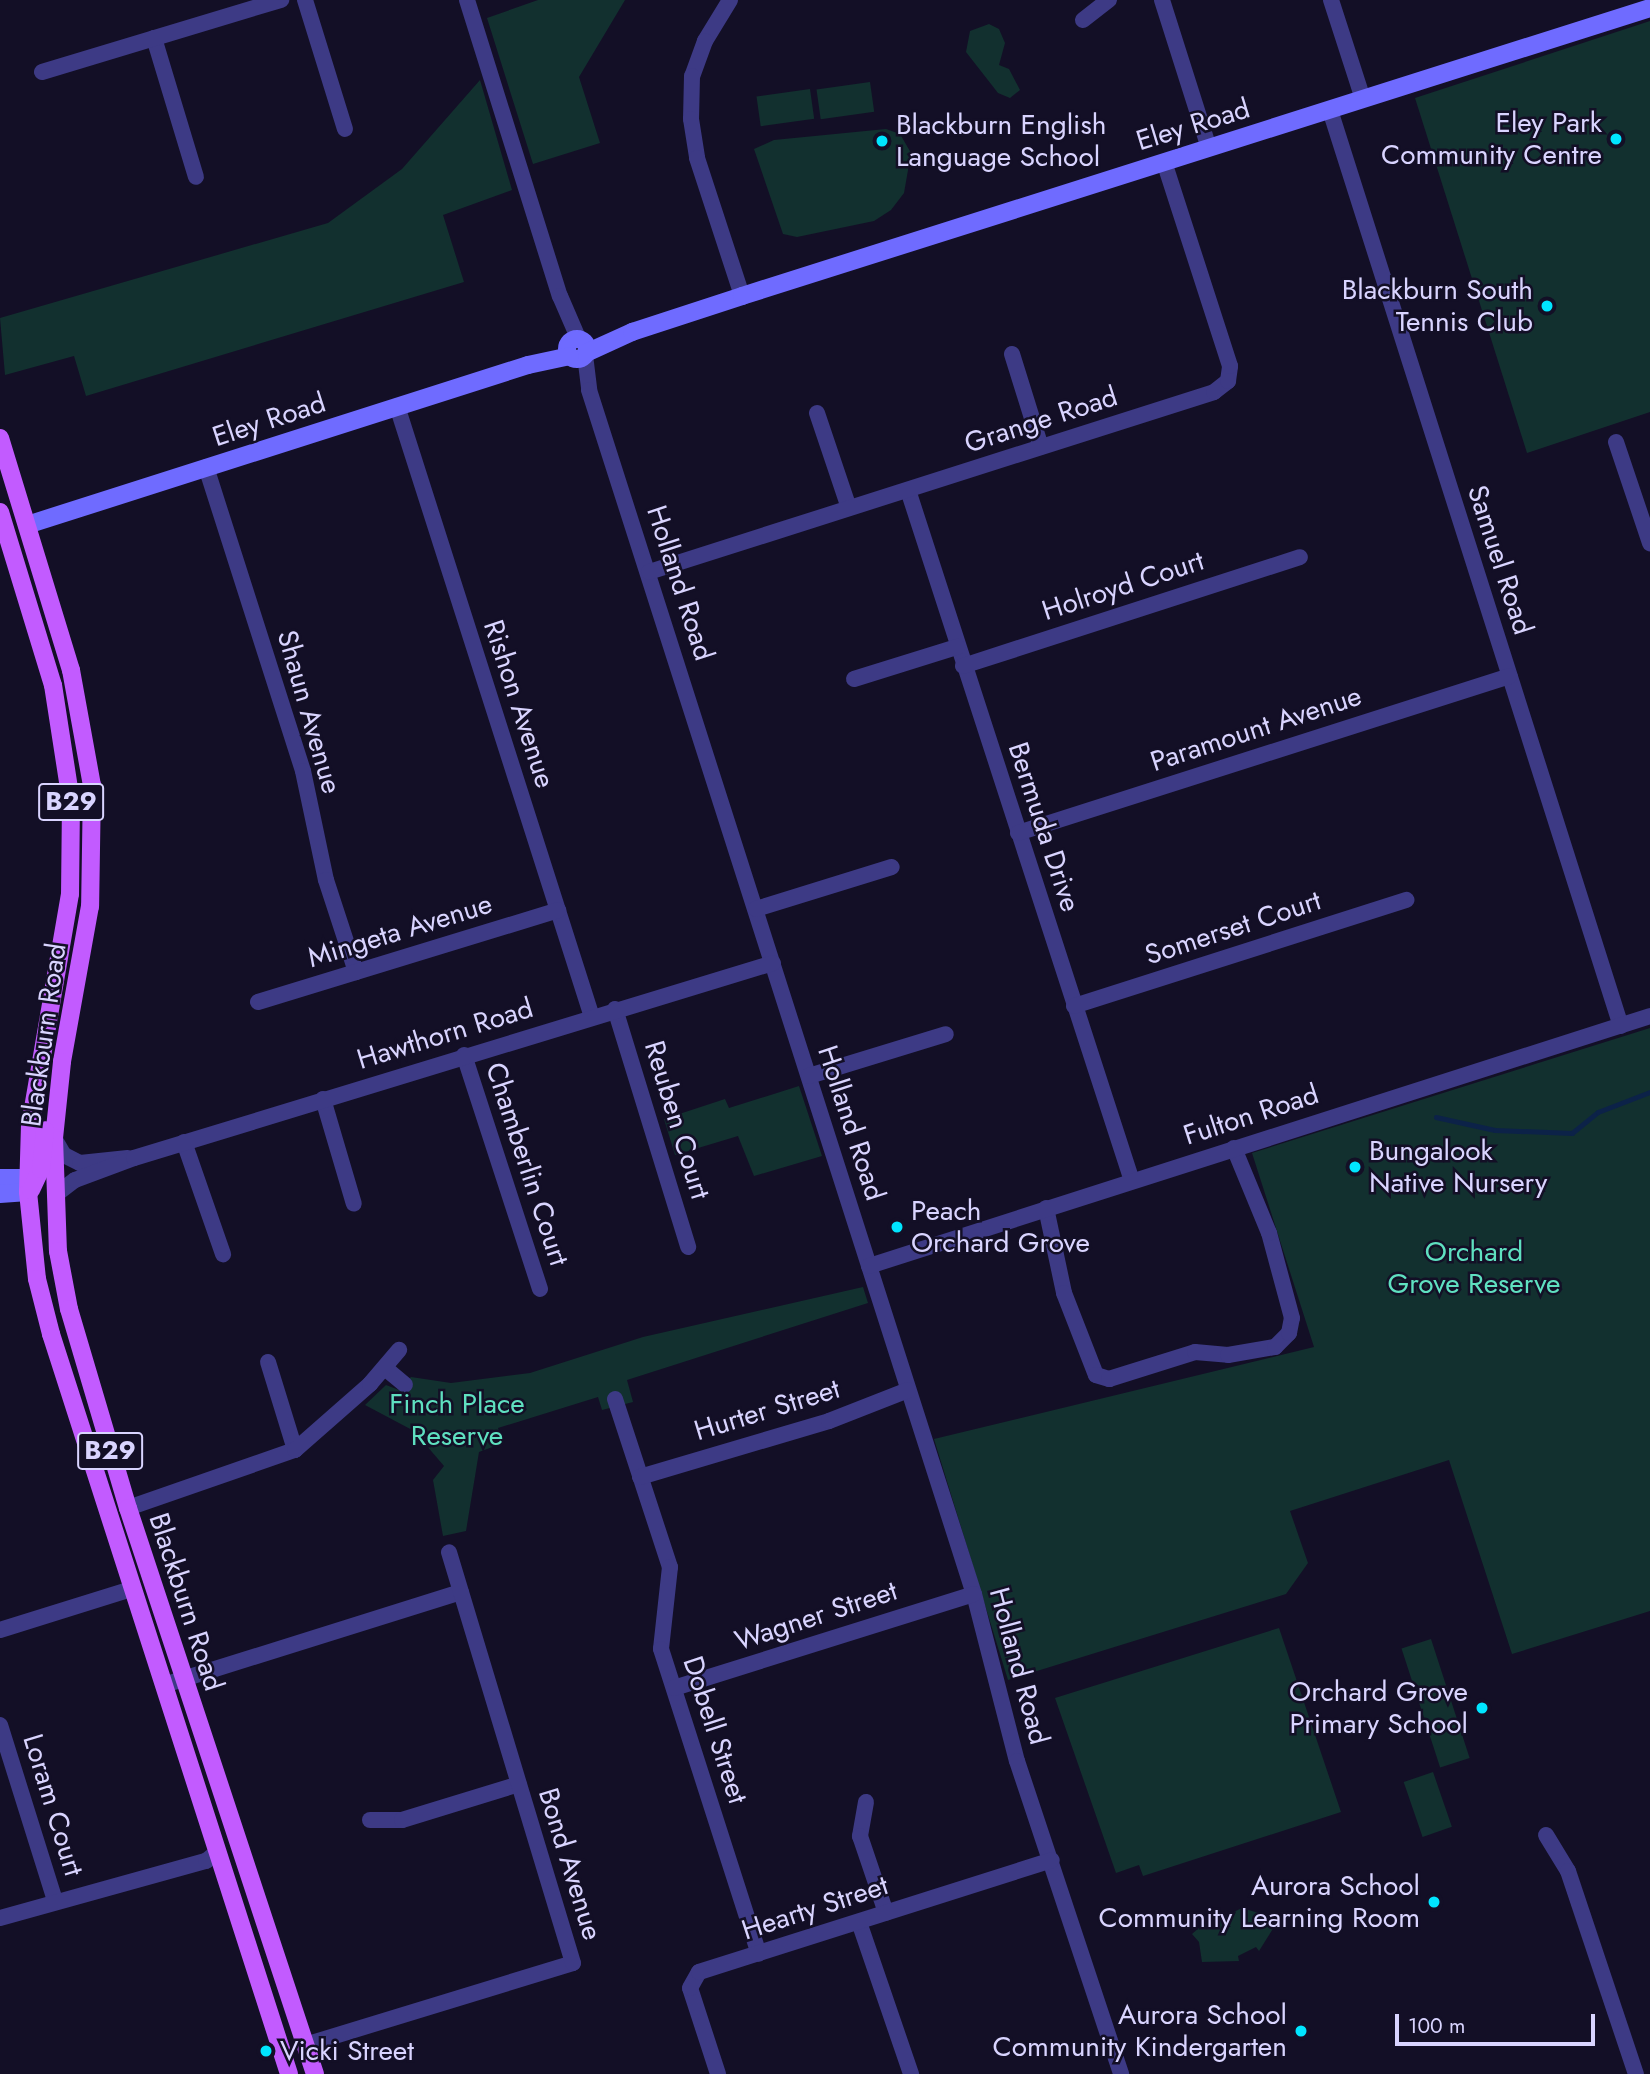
<!DOCTYPE html>
<style>
body{margin:0}
#map{position:relative;width:1650px;height:2074px;overflow:hidden;background:#130f26;font-family:Jost,sans-serif}
div>[style]{position:absolute}
.green>*{inset:0;background:#12302f;transform-origin:0 0}
.stream>*{height:4.5px;margin:-2.25px;padding:0 2.25px;transform-origin:2.25px;border-radius:2.25px;background:#0c2248}
.minor>*{height:16px;margin:-8px;padding:0 8px;transform-origin:8px;border-radius:8px;background:#3d3a85}
.secondary>*{height:18px;margin:-9px;padding:0 9px;transform-origin:9px;border-radius:9px;background:#6f6bff}
.secondary>.ring{margin:-9px;padding:0;box-sizing:content-box;background:none;border:18px solid #6f6bff;border-radius:50%}
.primary>*{height:18px;margin:-9px;padding:0 9px;transform-origin:9px;border-radius:9px;background:#c25bff}
.dots>*{width:19px;height:19px;translate:-50% -50%;box-sizing:border-box;border:4px solid #130f26;border-radius:50%}
span{translate:-50% -50%;white-space:nowrap;text-align:center;line-height:1.15;-webkit-text-stroke:5px #130f26;paint-order:stroke}
.shield-label span{padding:2px 5px;background:#130f26;border:2px solid;border-radius:5px;-webkit-text-stroke-width:0}
.shield-label{font-size:26px;color:#d9d4ff;font-weight:700}
.poi-label{font-size:28px;color:#d9d4ff}
.right{translate:-100% -50%;text-align:right}
.left{translate:0 -50%;text-align:left}
.street-label{font-size:28px;color:#d9d4ff}
.park-label{font-size:28px;color:#5fe0c0}
.scale{position:absolute;left:1395px;top:2014px;width:200px;height:32px;box-sizing:border-box;border:4px solid #d9d4ff;border-top:0;padding-left:9px;font-size:21px;line-height:24px;white-space:nowrap;color:#d9d4ff;-webkit-text-stroke:5px #130f26;paint-order:stroke}
</style>
<div id="map">
<div class="green">
<i style="clip-path:polygon(538px 0,625px 0,579px 77px,600px 143px,533px 164px,487px 18px)"></i>
<i style="clip-path:polygon(1650px 21px,1650px 412px,1527px 453px,1415px 98px)"></i>
<i style="clip-path:polygon(989px 24px,999px 29px,1005px 43px,999px 65px,1009px 69px,1020px 90px,1010px 98px,998px 93px,966px 52px,970px 31px)"></i>
<i style="clip-path:polygon(480px 80px,512px 190px,443px 215px,464px 282px,86px 396px,74px 356px,5px 375px,0 318px,328px 223px,402px 169px)"></i>
<i style="left:870px;top:82px;width:30px;height:54px;rotate:82deg"></i>
<i style="left:810px;top:89px;width:30px;height:54px;rotate:82deg"></i>
<i style="clip-path:polygon(886px 129px,900px 134px,911px 153px,904px 193px,891px 210px,874px 221px,797px 237px,783px 234px,754px 149px,774px 140px)"></i>
<i style="clip-path:polygon(1650px 1028px,1650px 1611px,1512px 1654px,1449px 1460px,1290px 1511px,1308px 1563px,1286px 1594px,1008px 1680px,934px 1439px,1314px 1347px,1252px 1153px)"></i>
<i style="clip-path:polygon(799px 1086px,822px 1156px,754px 1176px,738px 1136px,675px 1155px,664px 1119px,725px 1099px,729px 1108px)"></i>
<i style="clip-path:polygon(863px 1287px,868px 1303px,627px 1380px,633px 1402px,602px 1410px,598px 1397px,498px 1428px,503px 1443px,479px 1452px,466px 1531px,443px 1536px,433px 1480px,444px 1466px,414px 1431px,365px 1405px,386px 1385px,399px 1390px,411px 1377px,451px 1383px,530px 1373px,643px 1337px)"></i>
<i style="clip-path:polygon(1279px 1628px,1341px 1812px,1143px 1876px,1139px 1865px,1116px 1873px,1055px 1698px)"></i>
<i style="left:1431px;top:1639px;width:125px;height:31px;rotate:72deg"></i>
<i style="left:1433px;top:1772px;width:58px;height:31px;rotate:71deg"></i>
<i style="clip-path:polygon(1242px 1908px,1279px 1919px,1259px 1951px,1256px 1947px,1238px 1956px,1239px 1961px,1202px 1962px,1199px 1942px,1192px 1934px,1217px 1912px,1221px 1918px)"></i>
</div>
<div class="stream">
<i style="left:1436px;top:1117px;width:60px;rotate:12.4deg"></i>
<i style="left:1495px;top:1130px;width:77px;rotate:2.2deg"></i>
<i style="left:1572px;top:1133px;width:33px;rotate:-39deg"></i>
<i style="left:1598px;top:1112px;width:56px;rotate:-21deg"></i>
</div>
<div class="minor">
<i style="left:305px;top:0;width:135px;rotate:72.8deg"></i>
<i style="left:467px;top:0;width:310px;rotate:72.6deg"></i>
<i style="left:560px;top:296px;width:48px;rotate:66.6deg"></i>
<i style="left:730px;top:0;width:48px;rotate:121.4deg"></i>
<i style="left:705px;top:41px;width:37px;rotate:110deg"></i>
<i style="left:692px;top:76px;width:43px;rotate:91.3deg"></i>
<i style="left:691px;top:119px;width:39px;rotate:81deg"></i>
<i style="left:697px;top:158px;width:145px;rotate:71.9deg"></i>
<i style="left:1162px;top:0;width:155px;rotate:72.4deg"></i>
<i style="left:1331px;top:0;width:104px;rotate:72.1deg"></i>
<i style="left:1083px;top:20px;width:33px;rotate:-38deg"></i>
<i style="left:154px;top:38px;width:145px;rotate:73.2deg"></i>
<i style="left:42px;top:72px;width:250px;rotate:-16.8deg"></i>
<i style="left:1330px;top:110px;width:961px;rotate:72.38deg"></i>
<i style="left:1012px;top:354px;width:97px;rotate:72.7deg"></i>
<i style="left:585px;top:355px;width:35px;rotate:83deg"></i>
<i style="left:589px;top:390px;width:1264px;rotate:72.27deg"></i>
<i style="left:974px;top:1594px;width:172px;rotate:75.6deg"></i>
<i style="left:1017px;top:1761px;width:330px;rotate:71.6deg"></i>
<i style="left:397px;top:406px;width:641px;rotate:72.3deg"></i>
<i style="left:817px;top:413px;width:100px;rotate:71.4deg"></i>
<i style="left:1616px;top:442px;width:107px;rotate:71.4deg"></i>
<i style="left:206px;top:467px;width:319px;rotate:72.3deg"></i>
<i style="left:303px;top:771px;width:111px;rotate:78.1deg"></i>
<i style="left:326px;top:880px;width:97px;rotate:71.9deg"></i>
<i style="left:908px;top:490px;width:726px;rotate:72.04deg"></i>
<i style="left:649px;top:572px;width:593px;rotate:-17.67deg"></i>
<i style="left:1214px;top:392px;width:18px;rotate:-38deg"></i>
<i style="left:1228px;top:381px;width:15px;rotate:-82deg"></i>
<i style="left:1230px;top:366px;width:214px;rotate:-107.9deg"></i>
<i style="left:963px;top:666px;width:354px;rotate:-17.9deg"></i>
<i style="left:854px;top:679px;width:108px;rotate:-17.3deg"></i>
<i style="left:1018px;top:833px;width:516px;rotate:-17.7deg"></i>
<i style="left:756px;top:909px;width:142px;rotate:-17.2deg"></i>
<i style="left:258px;top:1002px;width:314px;rotate:-17deg"></i>
<i style="left:1074px;top:1006px;width:349px;rotate:-17.7deg"></i>
<i style="left:615px;top:1009px;width:249px;rotate:72.9deg"></i>
<i style="left:464px;top:1055px;width:246px;rotate:72deg"></i>
<i style="left:809px;top:1076px;width:143px;rotate:-17deg"></i>
<i style="left:323px;top:1099px;width:109px;rotate:73.6deg"></i>
<i style="left:54px;top:1138px;width:20px;rotate:60deg"></i>
<i style="left:64px;top:1155px;width:18px;rotate:27deg"></i>
<i style="left:80px;top:1163px;width:48px;rotate:-5.9deg"></i>
<i style="left:184px;top:1142px;width:119px;rotate:70.8deg"></i>
<i style="left:55px;top:1195px;width:25px;rotate:-37deg"></i>
<i style="left:75px;top:1180px;width:63px;rotate:-20.4deg"></i>
<i style="left:134px;top:1158px;width:668px;rotate:-16.97deg"></i>
<i style="left:1046px;top:1208px;width:87px;rotate:78deg"></i>
<i style="left:1064px;top:1293px;width:88px;rotate:68.7deg"></i>
<i style="left:1096px;top:1375px;width:14px;rotate:17deg"></i>
<i style="left:1109px;top:1379px;width:90px;rotate:-17.4deg"></i>
<i style="left:1195px;top:1352px;width:33px;rotate:5deg"></i>
<i style="left:1228px;top:1355px;width:48px;rotate:-9.7deg"></i>
<i style="left:1275px;top:1347px;width:20px;rotate:-45deg"></i>
<i style="left:1289px;top:1333px;width:15px;rotate:-79deg"></i>
<i style="left:1292px;top:1318px;width:88px;rotate:-105.1deg"></i>
<i style="left:1269px;top:1233px;width:92px;rotate:-112.4deg"></i>
<i style="left:869px;top:1266px;width:820px;rotate:-17.75deg"></i>
<i style="left:268px;top:1362px;width:92px;rotate:72.9deg"></i>
<i style="left:385px;top:1368px;width:26px;rotate:40deg"></i>
<i style="left:615px;top:1399px;width:177px;rotate:71.9deg"></i>
<i style="left:670px;top:1567px;width:82px;rotate:96.3deg"></i>
<i style="left:661px;top:1649px;width:320px;rotate:72.2deg"></i>
<i style="left:640px;top:1477px;width:197px;rotate:-16.5deg"></i>
<i style="left:829px;top:1421px;width:85px;rotate:-21.4deg"></i>
<i style="left:128px;top:1508px;width:177px;rotate:-19.2deg"></i>
<i style="left:295px;top:1450px;width:100px;rotate:-41.3deg"></i>
<i style="left:370px;top:1384px;width:45px;rotate:-49.5deg"></i>
<i style="left:0;top:1630px;width:138px;rotate:-17.3deg"></i>
<i style="left:164px;top:1685px;width:311px;rotate:-17.4deg"></i>
<i style="left:674px;top:1688px;width:314px;rotate:-17.4deg"></i>
<i style="left:0;top:1725px;width:184px;rotate:72.6deg"></i>
<i style="left:866px;top:1802px;width:35px;rotate:100deg"></i>
<i style="left:860px;top:1836px;width:81px;rotate:71.3deg"></i>
<i style="left:370px;top:1820px;width:32px"></i>
<i style="left:402px;top:1820px;width:122px;rotate:-17.1deg"></i>
<i style="left:1546px;top:1835px;width:42px;rotate:58.6deg"></i>
<i style="left:1568px;top:1871px;width:214px;rotate:71.5deg"></i>
<i style="left:0;top:1918px;width:214px;rotate:-15.5deg"></i>
<i style="left:206px;top:1861px;width:14px;rotate:-39deg"></i>
<i style="left:859px;top:1922px;width:161px;rotate:71.1deg"></i>
<i style="left:305px;top:2045px;width:280px;rotate:-17deg"></i>
<i style="left:573px;top:1963px;width:429px;rotate:-106.8deg"></i>
<i style="left:718px;top:2074px;width:90px;rotate:-108deg"></i>
<i style="left:690px;top:1988px;width:18px;rotate:-61deg"></i>
<i style="left:699px;top:1972px;width:370px;rotate:-17.6deg"></i>
</div>
<div class="secondary">
<i class="ring" style="left:567px;top:339px;width:2px;height:2px"></i>
<i style="left:586px;top:353px;width:51px;rotate:-24.5deg"></i>
<i style="left:632px;top:332px;width:116px;rotate:-18.1deg"></i>
<i style="left:742px;top:296px;width:953px;rotate:-17.6deg"></i>
<i style="left:27px;top:525px;width:526px;rotate:-17.71deg"></i>
<i style="left:528px;top:365px;width:43px;rotate:-12.1deg"></i>
<i style="left:0;top:1178px;width:28px"></i>
<i style="left:0;top:1194px;width:28px;rotate:-4deg"></i>
</div>
<div class="primary">
<i style="left:0;top:438px;width:243px;rotate:73deg"></i>
<i style="left:71px;top:670px;width:117px;rotate:79.7deg"></i>
<i style="left:92px;top:785px;width:121px;rotate:90.9deg"></i>
<i style="left:90px;top:906px;width:158px;rotate:100.2deg"></i>
<i style="left:62px;top:1062px;width:76px;rotate:96deg"></i>
<i style="left:54px;top:1138px;width:113px;rotate:88deg"></i>
<i style="left:58px;top:1251px;width:59px;rotate:79.3deg"></i>
<i style="left:69px;top:1309px;width:208px;rotate:73.5deg"></i>
<i style="left:128px;top:1508px;width:596px;rotate:71.72deg"></i>
<i style="left:0;top:512px;width:181px;rotate:73deg"></i>
<i style="left:53px;top:685px;width:117px;rotate:81.2deg"></i>
<i style="left:71px;top:801px;width:93px;rotate:90.6deg"></i>
<i style="left:70px;top:894px;width:234px;rotate:99.8deg"></i>
<i style="left:30px;top:1125px;width:67px;rotate:91.7deg"></i>
<i style="left:28px;top:1192px;width:87px;rotate:84.1deg"></i>
<i style="left:37px;top:1279px;width:57px;rotate:75.7deg"></i>
<i style="left:51px;top:1334px;width:777px;rotate:72.17deg"></i>
<i style="left:31px;top:1190px;width:23px;rotate:-65deg"></i>
<i style="left:41px;top:1169px;width:39px;rotate:-84deg"></i>
</div>
<div class="dots">
<i style="left:1616px;top:139px;background:#00e5ff"></i>
<i style="left:882px;top:141px;background:#00e5ff"></i>
<i style="left:1547px;top:306px;background:#00e5ff"></i>
<i style="left:1355px;top:1167px;background:#00e5ff"></i>
<i style="left:897px;top:1227px;background:#00e5ff"></i>
<i style="left:1482px;top:1708px;background:#00e5ff"></i>
<i style="left:1434px;top:1902px;background:#00e5ff"></i>
<i style="left:1301px;top:2031px;background:#00e5ff"></i>
<i style="left:266px;top:2051px;background:#00e5ff"></i>
</div>
<div class="shield-label">
<span style="left:71px;top:802px">B29</span>
<span style="left:110px;top:1451px">B29</span>
</div>
<div class="poi-label">
<span class="right" style="left:1602px;top:139px">Eley Park<br>Community Centre</span>
<span class="left" style="left:896px;top:141px">Blackburn English<br>Language School</span>
<span class="right" style="left:1533px;top:306px">Blackburn South<br>Tennis Club</span>
<span class="left" style="left:1369px;top:1167px">Bungalook<br>Native Nursery</span>
<span class="left" style="left:911px;top:1227px">Peach<br>Orchard Grove</span>
<span class="right" style="left:1468px;top:1708px">Orchard Grove<br>Primary School</span>
<span class="right" style="left:1420px;top:1902px">Aurora School<br>Community Learning Room</span>
<span class="right" style="left:1287px;top:2031px">Aurora School<br>Community Kindergarten</span>
<span class="left" style="left:280px;top:2051px">Vicki Street</span>
</div>
<div class="street-label">
<span style="left:1193px;top:125px;rotate:-17deg">Eley Road</span>
<span style="left:269px;top:420px;rotate:-18deg">Eley Road</span>
<span style="left:1041px;top:420px;rotate:-18deg">Grange Road</span>
<span style="left:1500px;top:560px;rotate:72deg">Samuel Road</span>
<span style="left:680px;top:583px;rotate:72deg">Holland Road</span>
<span style="left:1123px;top:586px;rotate:-18deg">Holroyd Court</span>
<span style="left:519px;top:704px;rotate:72deg">Rishon Avenue</span>
<span style="left:309px;top:712px;rotate:74deg">Shaun Avenue</span>
<span style="left:1256px;top:729px;rotate:-18deg">Paramount Avenue</span>
<span style="left:1044px;top:827px;rotate:72deg">Bermuda Drive</span>
<span style="left:1233px;top:928px;rotate:-18deg">Somerset Court</span>
<span style="left:400px;top:931px;rotate:-17deg">Mingeta Avenue</span>
<span style="left:445px;top:1034px;rotate:-17deg">Hawthorn Road</span>
<span style="left:44px;top:1035px;rotate:-82deg">Blackburn Road</span>
<span style="left:1251px;top:1115px;rotate:-18deg">Fulton Road</span>
<span style="left:677px;top:1120px;rotate:73deg">Reuben Court</span>
<span style="left:851px;top:1123px;rotate:72deg">Holland Road</span>
<span style="left:527px;top:1164px;rotate:72deg">Chamberlin Court</span>
<span style="left:767px;top:1410px;rotate:-17deg">Hurter Street</span>
<span style="left:186px;top:1602px;rotate:72deg">Blackburn Road</span>
<span style="left:816px;top:1616px;rotate:-18deg">Wagner Street</span>
<span style="left:1019px;top:1666px;rotate:75deg">Holland Road</span>
<span style="left:715px;top:1730px;rotate:72deg">Dobell Street</span>
<span style="left:53px;top:1805px;rotate:73deg">Loram Court</span>
<span style="left:570px;top:1864px;rotate:73deg">Bond Avenue</span>
<span style="left:815px;top:1908px;rotate:-18deg">Hearty Street</span>
</div>
<div class="park-label">
<span style="left:1474px;top:1268px">Orchard<br>Grove Reserve</span>
<span style="left:457px;top:1420px">Finch Place<br>Reserve</span>
</div>
<div class="scale">100 m</div>
</div>
